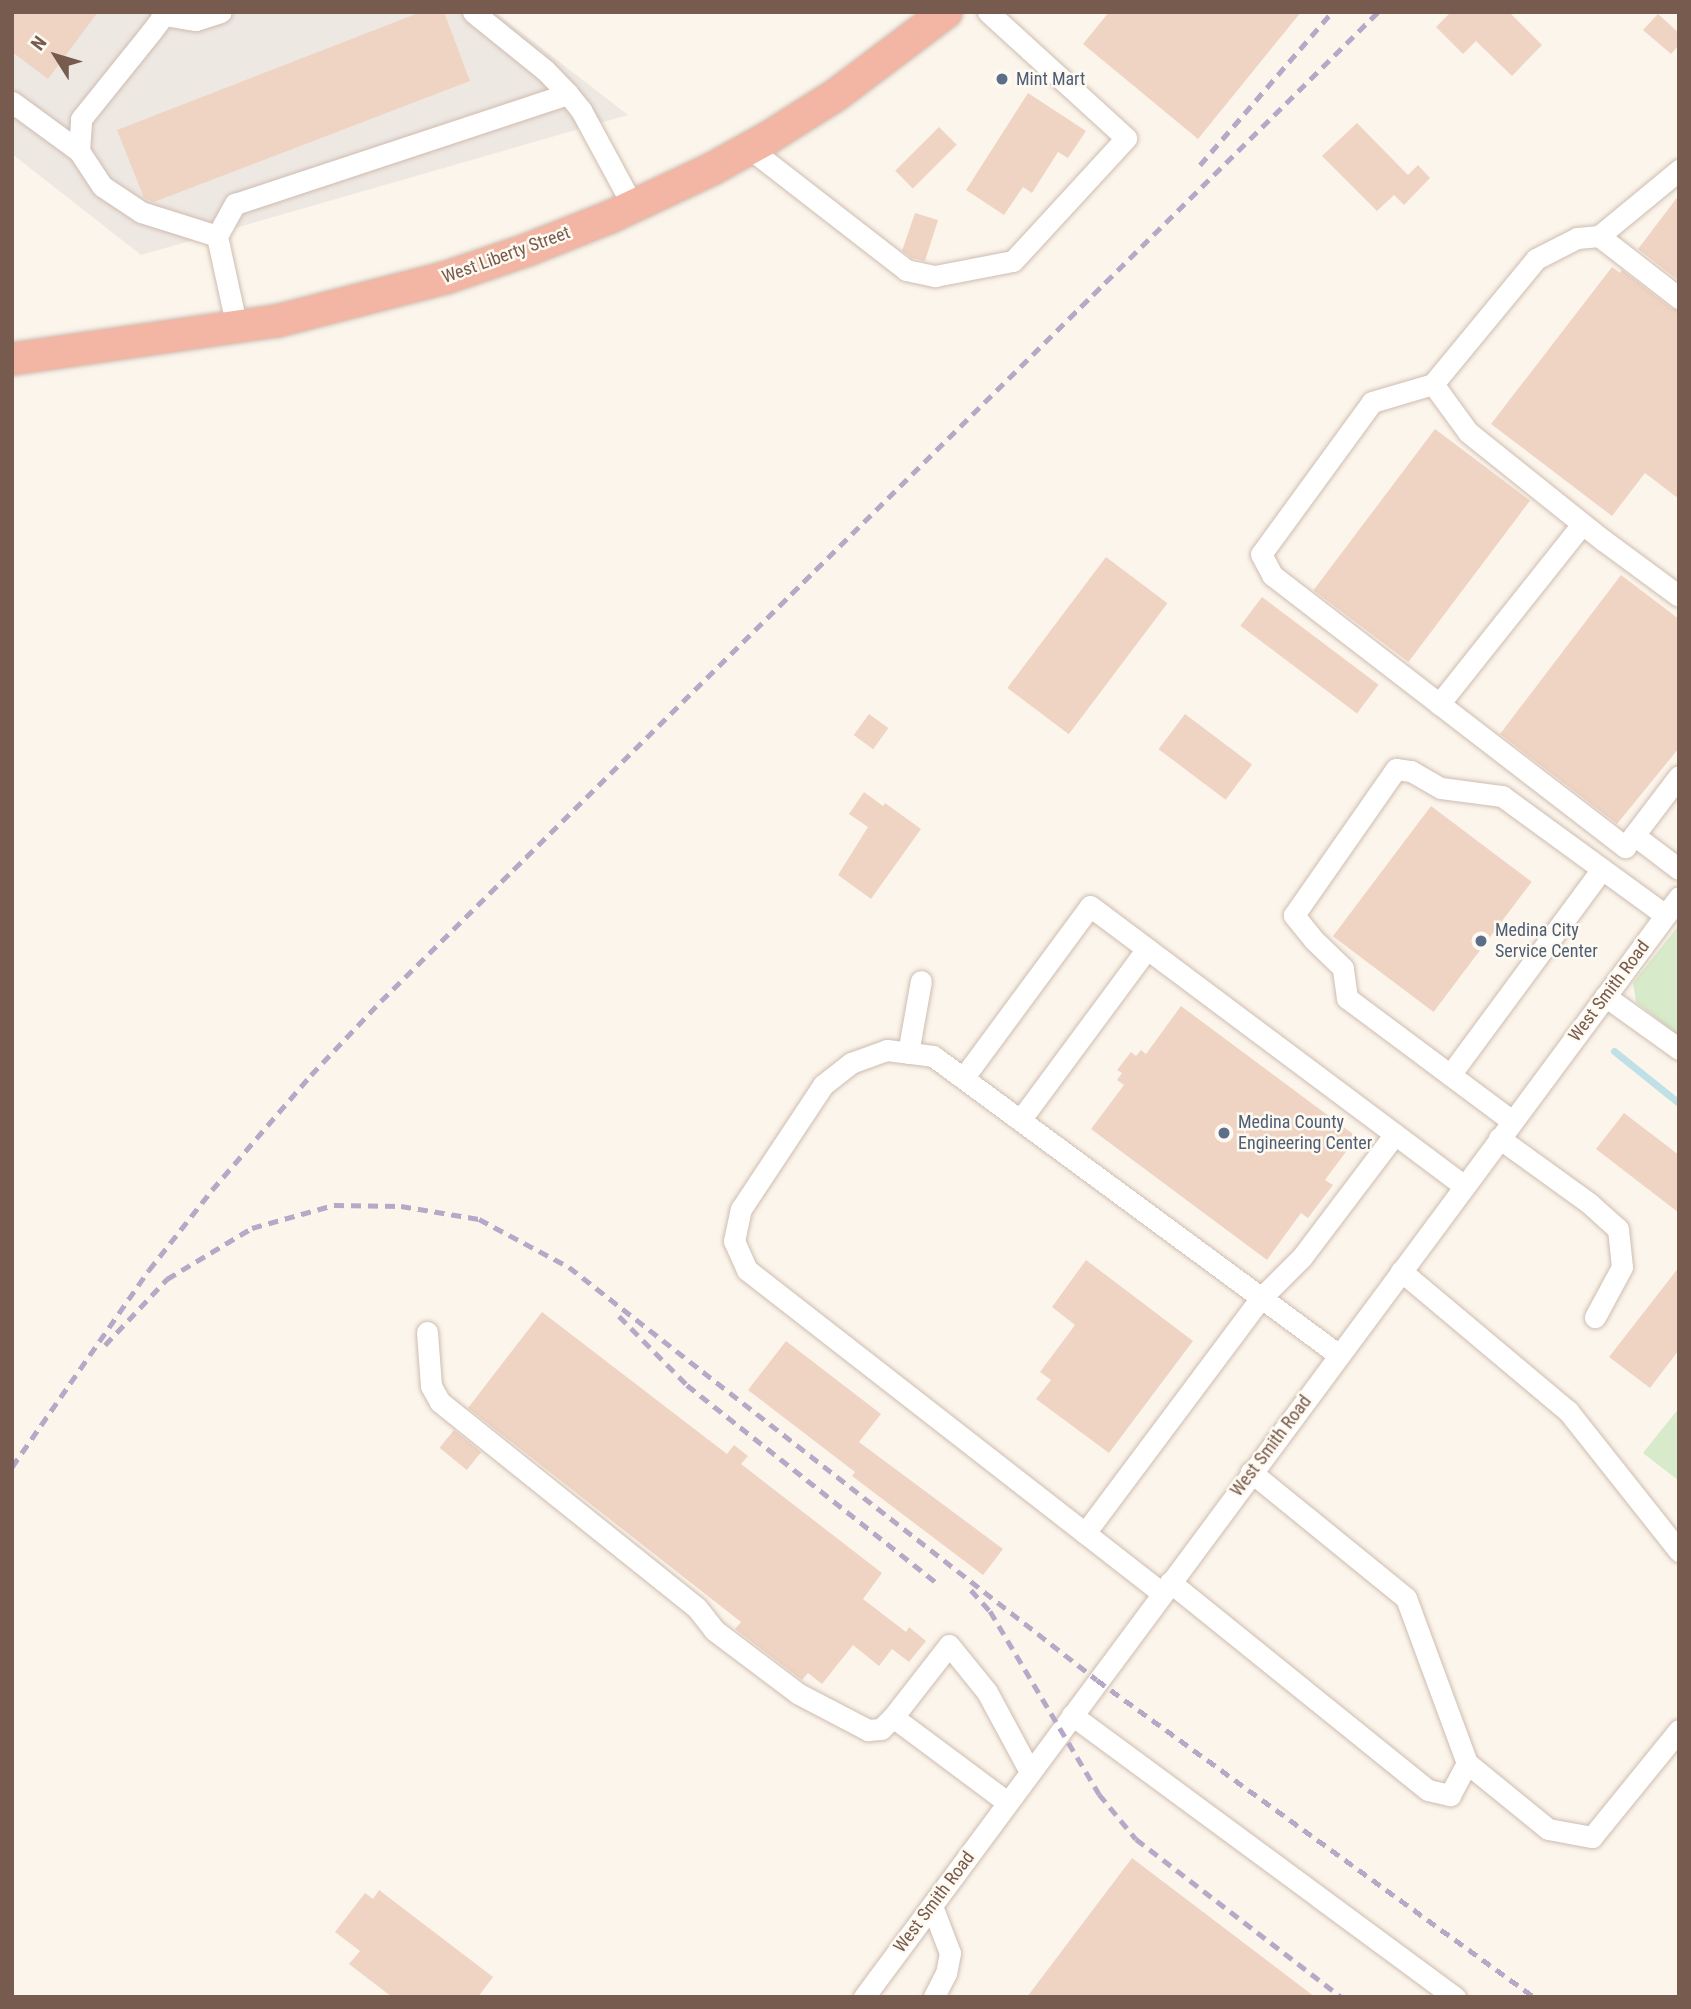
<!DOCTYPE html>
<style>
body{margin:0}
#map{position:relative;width:1691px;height:2009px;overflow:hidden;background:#fcf5eb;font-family:"Roboto Condensed",sans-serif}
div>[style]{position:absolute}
.industrial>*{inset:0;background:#eee8e3}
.green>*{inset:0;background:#d7eac9}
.stream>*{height:7px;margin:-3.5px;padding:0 3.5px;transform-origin:3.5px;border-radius:3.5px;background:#bfe1e5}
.building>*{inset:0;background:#f0d4c3;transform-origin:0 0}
.roads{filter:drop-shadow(0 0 2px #cebcb0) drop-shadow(0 0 2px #cebcb0)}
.minor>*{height:21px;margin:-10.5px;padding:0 10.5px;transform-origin:10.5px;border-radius:10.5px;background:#fff}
.highway>*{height:32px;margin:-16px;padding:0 16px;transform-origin:16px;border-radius:16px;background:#f3b6a4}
.rail>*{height:5px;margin-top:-2.5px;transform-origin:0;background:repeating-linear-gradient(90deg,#b7a8c7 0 10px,transparent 0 17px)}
.dots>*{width:19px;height:19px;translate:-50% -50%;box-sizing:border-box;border:4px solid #fef9f1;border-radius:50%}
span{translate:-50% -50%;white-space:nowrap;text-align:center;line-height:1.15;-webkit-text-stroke:5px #fef9f1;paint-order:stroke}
.service-label{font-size:18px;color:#4e5e75}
.left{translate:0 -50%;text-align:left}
.street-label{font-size:18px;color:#775b4e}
.frame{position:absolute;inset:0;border:14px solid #775b4e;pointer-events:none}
.north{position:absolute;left:21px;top:21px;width:70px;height:70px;-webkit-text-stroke:5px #fef9f1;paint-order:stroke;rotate:307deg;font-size:19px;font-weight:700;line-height:28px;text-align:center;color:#775b4e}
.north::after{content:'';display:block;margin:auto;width:24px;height:32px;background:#775b4e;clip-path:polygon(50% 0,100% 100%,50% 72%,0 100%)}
</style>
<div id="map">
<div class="industrial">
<i style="clip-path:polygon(12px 12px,495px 12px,628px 115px,141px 255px,12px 154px)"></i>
</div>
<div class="green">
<i style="clip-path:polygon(1679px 925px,1679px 1036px,1636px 1002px,1633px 983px)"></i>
<i style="clip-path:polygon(1679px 1408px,1679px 1481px,1643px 1453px)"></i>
</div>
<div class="stream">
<i style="left:1614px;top:1051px;width:83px;rotate:38.7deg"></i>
</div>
<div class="building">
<i style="clip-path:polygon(12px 12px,98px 12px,48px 79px,12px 52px)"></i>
<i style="clip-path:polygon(421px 12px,444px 12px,470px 81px,154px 202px,144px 198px,117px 130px)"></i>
<i style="clip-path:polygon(1109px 12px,1301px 12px,1198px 139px,1083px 44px)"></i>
<i style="clip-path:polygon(1451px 12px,1509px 12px,1542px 45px,1512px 76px,1476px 41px,1463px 54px,1436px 27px)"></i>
<i style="clip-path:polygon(1658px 14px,1679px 33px,1679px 45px,1671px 54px,1643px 30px)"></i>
<i style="clip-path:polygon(1028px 93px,1086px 131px,1068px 158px,1058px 152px,1032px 193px,1023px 187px,1004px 215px,966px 190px)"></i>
<i style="clip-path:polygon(1357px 123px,1408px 175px,1418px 165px,1430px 178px,1404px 205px,1394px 195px,1377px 211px,1322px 156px)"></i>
<i style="left:939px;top:127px;width:25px;height:62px;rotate:45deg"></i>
<i style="clip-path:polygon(1679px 195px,1679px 281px,1638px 249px)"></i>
<i style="clip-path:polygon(915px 213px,938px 220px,925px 261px,912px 258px,902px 251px)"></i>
<i style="clip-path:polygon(1612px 267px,1620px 273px,1622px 270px,1671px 308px,1679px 311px,1679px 499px,1645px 473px,1612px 516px,1491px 424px)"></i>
<i style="left:1435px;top:429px;width:119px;height:202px;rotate:37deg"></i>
<i style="left:1106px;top:557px;width:77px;height:164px;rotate:37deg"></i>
<i style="clip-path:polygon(1621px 575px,1679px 619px,1679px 748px,1617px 824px,1500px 734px)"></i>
<i style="left:1262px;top:597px;width:146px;height:36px;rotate:37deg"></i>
<i style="left:869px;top:714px;width:24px;height:26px;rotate:36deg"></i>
<i style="left:1185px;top:714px;width:84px;height:44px;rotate:37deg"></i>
<i style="clip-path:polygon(864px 792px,883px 806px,885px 803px,921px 829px,871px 899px,838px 875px,868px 827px,849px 814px)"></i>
<i style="left:1431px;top:806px;width:126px;height:163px;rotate:37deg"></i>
<i style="clip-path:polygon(1181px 1006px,1357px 1137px,1325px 1180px,1333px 1185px,1308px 1218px,1301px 1213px,1267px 1260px,1091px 1129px,1124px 1085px,1117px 1080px,1122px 1073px,1117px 1070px,1131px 1052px,1136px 1056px,1141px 1050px,1146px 1054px)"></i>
<i style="clip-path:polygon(1624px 1113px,1679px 1155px,1679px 1213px,1596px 1149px)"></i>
<i style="clip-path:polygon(1086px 1260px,1193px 1341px,1109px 1453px,1036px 1399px,1051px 1380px,1040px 1372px,1075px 1325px,1052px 1307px)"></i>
<i style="clip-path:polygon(1679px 1267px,1679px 1350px,1650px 1388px,1609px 1357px)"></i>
<i style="clip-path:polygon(542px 1312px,727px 1454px,734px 1445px,748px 1456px,741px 1464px,882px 1573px,863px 1599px,906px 1632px,909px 1627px,926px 1641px,909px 1662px,892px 1649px,879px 1666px,853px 1645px,822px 1684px,808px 1673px,802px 1680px,735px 1629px,741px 1622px,468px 1408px)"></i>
<i style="clip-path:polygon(786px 1341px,881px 1414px,859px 1442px,1003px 1549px,983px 1575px,852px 1476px,855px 1472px,748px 1390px)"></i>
<i style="left:454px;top:1430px;width:35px;height:23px;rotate:39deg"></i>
<i style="clip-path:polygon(1132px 1858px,1315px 1997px,1027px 1997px)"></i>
<i style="clip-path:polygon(379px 1890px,493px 1977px,478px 1997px,392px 1997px,349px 1964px,360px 1951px,335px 1932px,365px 1893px,373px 1899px)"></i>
</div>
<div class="roads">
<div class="minor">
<i style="left:473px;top:12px;width:92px;rotate:38.9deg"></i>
<i style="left:545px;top:70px;width:33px;rotate:46deg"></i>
<i style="left:164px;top:15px;width:32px;rotate:9deg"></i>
<i style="left:196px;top:20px;width:26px;rotate:-18deg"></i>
<i style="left:12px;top:102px;width:83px;rotate:36.2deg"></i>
<i style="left:79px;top:151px;width:42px;rotate:56.7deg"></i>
<i style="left:102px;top:186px;width:47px;rotate:33.7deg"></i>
<i style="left:141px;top:212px;width:80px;rotate:17.5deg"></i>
<i style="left:749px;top:148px;width:199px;rotate:37.8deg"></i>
<i style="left:906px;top:270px;width:30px;rotate:12deg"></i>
<i style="left:935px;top:276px;width:79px;rotate:-10.9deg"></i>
<i style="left:1013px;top:261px;width:167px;rotate:-47.4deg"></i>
<i style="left:1126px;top:138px;width:187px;rotate:-137.6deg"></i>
<i style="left:79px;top:151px;width:32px;rotate:-86deg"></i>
<i style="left:81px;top:119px;width:112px;rotate:-51.2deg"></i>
<i style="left:151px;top:32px;width:21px;rotate:-53deg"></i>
<i style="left:164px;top:15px;width:4px;rotate:-135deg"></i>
<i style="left:1599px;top:236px;width:104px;rotate:-39.5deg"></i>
<i style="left:1679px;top:298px;width:101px;rotate:-142.2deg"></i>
<i style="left:1599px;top:236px;width:22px;rotate:175deg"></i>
<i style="left:1577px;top:238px;width:46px;rotate:152.9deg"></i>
<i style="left:1536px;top:259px;width:162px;rotate:129.5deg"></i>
<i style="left:1433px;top:384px;width:64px;rotate:163.6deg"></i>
<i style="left:1372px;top:402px;width:188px;rotate:126.1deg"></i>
<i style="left:1261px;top:554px;width:24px;rotate:62deg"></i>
<i style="left:1272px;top:575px;width:446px;rotate:37.6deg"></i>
<i style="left:1625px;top:847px;width:89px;rotate:-52.7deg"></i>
<i style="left:237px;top:328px;width:94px;rotate:-102.3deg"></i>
<i style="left:217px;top:236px;width:37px;rotate:-61deg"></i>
<i style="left:235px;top:204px;width:351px;rotate:-18.3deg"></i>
<i style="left:568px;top:94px;width:21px;rotate:51deg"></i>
<i style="left:581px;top:110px;width:109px;rotate:61.6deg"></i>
<i style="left:1433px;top:384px;width:59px;rotate:53.9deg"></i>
<i style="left:1468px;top:432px;width:173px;rotate:38.7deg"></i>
<i style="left:1603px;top:540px;width:94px;rotate:36.4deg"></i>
<i style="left:1439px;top:704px;width:230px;rotate:-51.5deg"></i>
<i style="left:1634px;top:835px;width:56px;rotate:37.1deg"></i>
<i style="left:1605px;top:996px;width:91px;rotate:35.6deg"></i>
<i style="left:908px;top:1053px;width:73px;rotate:-79.8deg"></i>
<i style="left:1450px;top:1075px;width:256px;rotate:-53.6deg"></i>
<i style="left:964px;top:1077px;width:212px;rotate:-53.6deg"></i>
<i style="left:1090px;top:906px;width:467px;rotate:36.8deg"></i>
<i style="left:1021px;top:1119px;width:212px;rotate:-53.5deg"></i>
<i style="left:1512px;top:1121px;width:206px;rotate:-143.3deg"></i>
<i style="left:1347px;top:998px;width:30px;rotate:-98deg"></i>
<i style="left:1343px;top:968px;width:40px;rotate:-136deg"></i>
<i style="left:1314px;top:940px;width:32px;rotate:-129deg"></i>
<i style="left:1294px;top:915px;width:178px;rotate:-55.1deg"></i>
<i style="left:1396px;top:769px;width:15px;rotate:8deg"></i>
<i style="left:1411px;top:771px;width:34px;rotate:30deg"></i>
<i style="left:1441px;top:788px;width:62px;rotate:7.5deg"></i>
<i style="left:1502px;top:796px;width:202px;rotate:36.1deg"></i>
<i style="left:1499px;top:1138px;width:111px;rotate:35.8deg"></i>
<i style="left:1589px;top:1203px;width:39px;rotate:42deg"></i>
<i style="left:1618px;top:1229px;width:38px;rotate:84deg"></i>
<i style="left:1622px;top:1267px;width:57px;rotate:118.4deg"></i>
<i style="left:1401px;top:1271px;width:218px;rotate:40deg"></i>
<i style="left:1568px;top:1411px;width:179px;rotate:51.6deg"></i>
<i style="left:427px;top:1332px;width:54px;rotate:85.8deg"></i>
<i style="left:431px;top:1386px;width:18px;rotate:61deg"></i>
<i style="left:440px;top:1402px;width:329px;rotate:38.7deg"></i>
<i style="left:697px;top:1608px;width:28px;rotate:52deg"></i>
<i style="left:714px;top:1630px;width:106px;rotate:37deg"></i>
<i style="left:799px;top:1694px;width:78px;rotate:27.6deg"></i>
<i style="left:868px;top:1730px;width:13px;rotate:-4deg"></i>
<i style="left:881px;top:1729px;width:17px;rotate:-45deg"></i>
<i style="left:1085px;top:1533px;width:428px;rotate:-142.1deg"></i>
<i style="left:747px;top:1270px;width:32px;rotate:-114deg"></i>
<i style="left:734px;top:1241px;width:33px;rotate:-78deg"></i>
<i style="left:741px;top:1209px;width:149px;rotate:-56.5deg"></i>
<i style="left:823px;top:1085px;width:36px;rotate:-38deg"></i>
<i style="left:851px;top:1063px;width:38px;rotate:-20deg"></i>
<i style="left:887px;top:1050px;width:46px;rotate:7.4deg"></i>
<i style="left:933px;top:1056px;width:504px;rotate:36.37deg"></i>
<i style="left:1170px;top:1582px;width:331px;rotate:38.9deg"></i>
<i style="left:1428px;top:1790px;width:23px;rotate:13deg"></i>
<i style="left:1450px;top:1795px;width:36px;rotate:-62deg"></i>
<i style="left:1467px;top:1763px;width:176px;rotate:-110.3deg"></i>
<i style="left:1406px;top:1598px;width:200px;rotate:-140.9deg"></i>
<i style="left:1162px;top:1593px;width:98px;rotate:-142.1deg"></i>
<i style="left:1085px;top:1533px;width:294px;rotate:-53.2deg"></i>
<i style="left:1261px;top:1298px;width:58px;rotate:-45deg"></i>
<i style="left:1302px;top:1257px;width:154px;rotate:-52.9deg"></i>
<i style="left:1072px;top:1715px;width:476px;rotate:36.4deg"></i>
<i style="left:1467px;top:1763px;width:104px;rotate:39.2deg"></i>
<i style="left:1548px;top:1829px;width:45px;rotate:10.3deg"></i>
<i style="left:1592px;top:1837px;width:138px;rotate:-50.9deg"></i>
<i style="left:1007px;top:1802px;width:142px;rotate:-143.3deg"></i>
<i style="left:893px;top:1717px;width:91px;rotate:-52.1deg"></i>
<i style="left:949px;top:1645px;width:60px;rotate:51deg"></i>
<i style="left:987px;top:1692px;width:91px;rotate:61.7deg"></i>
<i style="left:932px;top:1906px;width:50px;rotate:69deg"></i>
<i style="left:950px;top:1953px;width:20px;rotate:101deg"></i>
<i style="left:946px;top:1973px;width:27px;rotate:117deg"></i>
<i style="left:864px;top:1997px;width:1369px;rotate:-53.46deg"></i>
</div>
<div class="highway">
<i style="left:12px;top:359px;width:268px;rotate:-8.2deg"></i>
<i style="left:277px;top:321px;width:173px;rotate:-14.4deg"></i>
<i style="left:445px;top:278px;width:87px;rotate:-18.9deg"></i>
<i style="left:527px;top:250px;width:87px;rotate:-21.6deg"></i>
<i style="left:608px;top:218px;width:115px;rotate:-25.2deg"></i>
<i style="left:712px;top:169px;width:64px;rotate:-29deg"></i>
<i style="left:768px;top:138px;width:80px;rotate:-32.3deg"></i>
<i style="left:836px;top:95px;width:138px;rotate:-37deg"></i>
</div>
</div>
<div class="rail">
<i style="left:1200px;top:165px;width:202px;rotate:-49.2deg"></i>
<i style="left:619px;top:1316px;width:97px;rotate:45.4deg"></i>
<i style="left:687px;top:1385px;width:322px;rotate:38.4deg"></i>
<i style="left:105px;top:1345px;width:91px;rotate:-46.8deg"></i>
<i style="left:167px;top:1279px;width:99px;rotate:-31deg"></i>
<i style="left:252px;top:1228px;width:85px;rotate:-15.7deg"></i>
<i style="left:334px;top:1205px;width:67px;rotate:0.9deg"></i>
<i style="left:401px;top:1206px;width:79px;rotate:9.5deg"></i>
<i style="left:479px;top:1219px;width:102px;rotate:28.1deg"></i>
<i style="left:569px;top:1267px;width:670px;rotate:38.03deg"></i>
<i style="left:1097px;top:1680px;width:540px;rotate:35.96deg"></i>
<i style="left:12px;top:1467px;width:240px;rotate:-55.2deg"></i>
<i style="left:149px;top:1270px;width:102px;rotate:-51.8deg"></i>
<i style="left:212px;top:1190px;width:152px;rotate:-49.3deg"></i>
<i style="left:311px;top:1075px;width:102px;rotate:-46.6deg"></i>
<i style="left:381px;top:1001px;width:1404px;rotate:-44.77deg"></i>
<i style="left:971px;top:1590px;width:28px;rotate:48deg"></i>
<i style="left:990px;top:1611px;width:213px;rotate:59.2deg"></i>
<i style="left:1099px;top:1794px;width:58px;rotate:50.6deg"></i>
<i style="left:1136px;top:1839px;width:259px;rotate:37.6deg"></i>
</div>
<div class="dots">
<i style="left:1002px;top:79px;background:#5c6f8a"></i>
<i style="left:1481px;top:941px;background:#5c6f8a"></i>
<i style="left:1224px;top:1133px;background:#5c6f8a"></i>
</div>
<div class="service-label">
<span class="left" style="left:1016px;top:79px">Mint Mart</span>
<span class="left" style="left:1495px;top:941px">Medina City<br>Service Center</span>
<span class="left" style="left:1238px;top:1133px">Medina County<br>Engineering Center</span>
</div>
<div class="street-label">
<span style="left:506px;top:255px;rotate:-20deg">West Liberty Street</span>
<span style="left:1609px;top:991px;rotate:-53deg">West Smith Road</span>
<span style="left:1271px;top:1446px;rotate:-53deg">West Smith Road</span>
<span style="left:934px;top:1902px;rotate:-53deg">West Smith Road</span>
</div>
<div class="frame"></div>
<div class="north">N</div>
</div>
